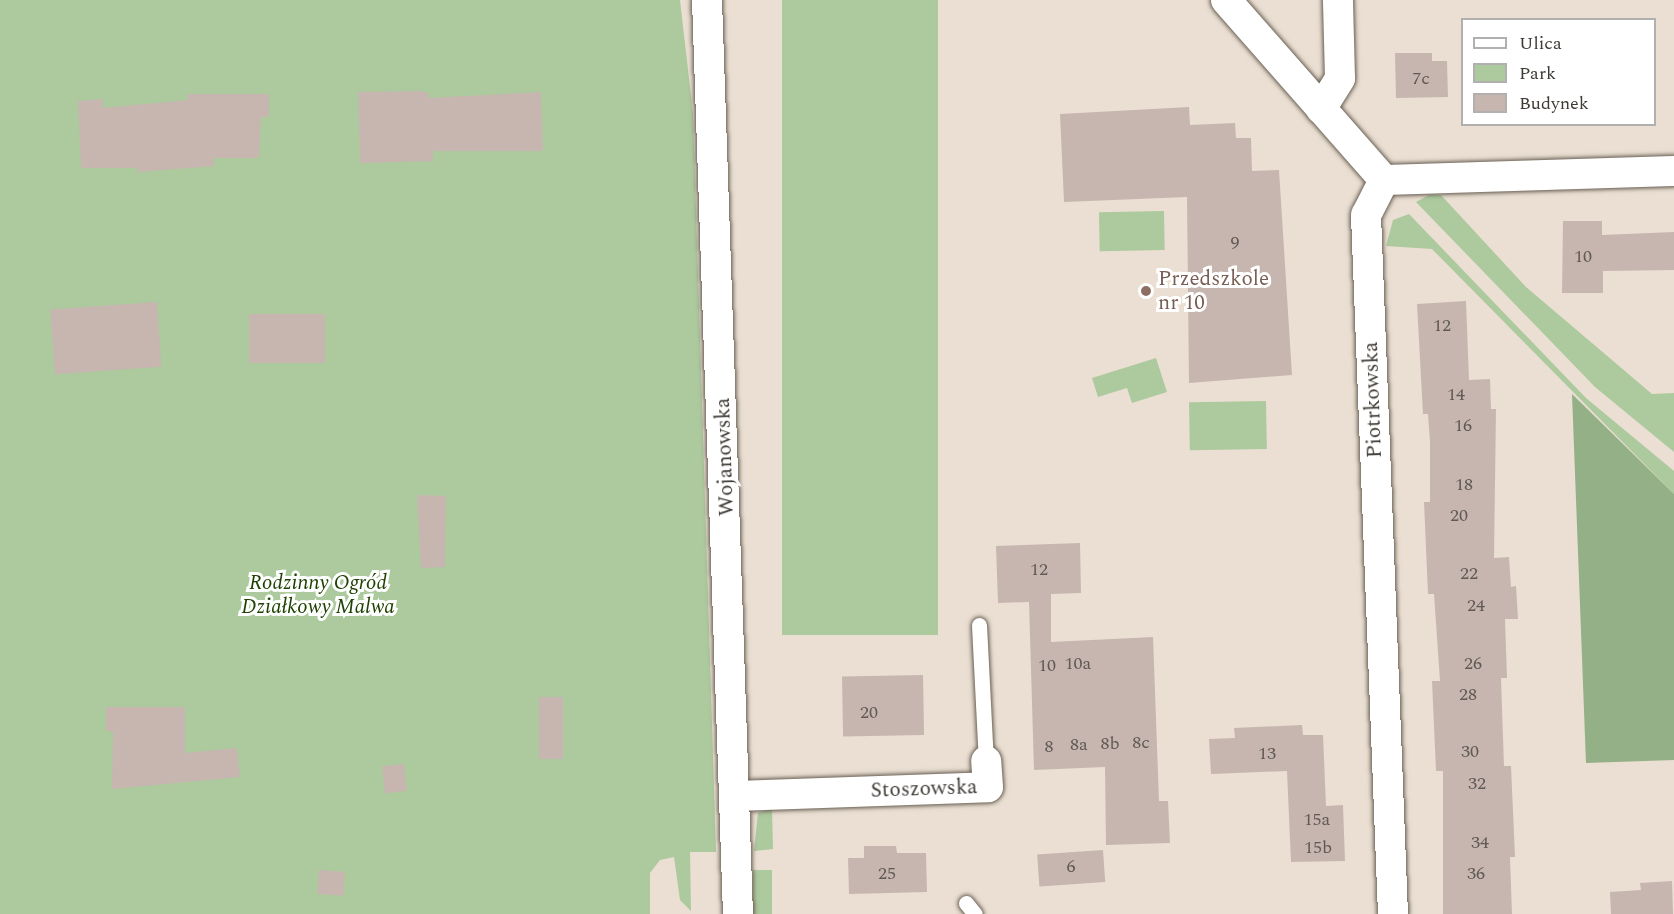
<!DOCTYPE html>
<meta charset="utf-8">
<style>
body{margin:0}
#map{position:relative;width:1674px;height:914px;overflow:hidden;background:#eadfd2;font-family:Spectral,serif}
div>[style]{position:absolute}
.green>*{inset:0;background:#adc99e;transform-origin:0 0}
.forest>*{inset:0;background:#94b086}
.building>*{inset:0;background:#c7b6b0;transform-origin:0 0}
.roads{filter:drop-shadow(0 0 2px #696054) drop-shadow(0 0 2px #696054)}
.lane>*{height:15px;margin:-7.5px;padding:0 7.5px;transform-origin:7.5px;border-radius:7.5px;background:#fff}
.street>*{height:30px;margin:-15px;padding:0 15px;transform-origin:15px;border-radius:15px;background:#fff}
.dots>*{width:16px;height:16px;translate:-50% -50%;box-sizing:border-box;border:3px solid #fff;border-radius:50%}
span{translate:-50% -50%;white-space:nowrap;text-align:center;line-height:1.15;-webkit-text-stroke:6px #fff;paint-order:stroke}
.number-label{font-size:18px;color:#605954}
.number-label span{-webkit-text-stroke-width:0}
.education-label{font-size:21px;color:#785e54}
.left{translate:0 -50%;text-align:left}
.street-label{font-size:21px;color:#3e3a35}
.park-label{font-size:21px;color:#1f4202;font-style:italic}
.legend{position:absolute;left:1461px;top:18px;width:195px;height:108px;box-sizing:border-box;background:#fff;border:2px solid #b2b0ae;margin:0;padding:8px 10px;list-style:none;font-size:18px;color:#3e3a35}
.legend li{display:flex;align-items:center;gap:12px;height:30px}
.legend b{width:30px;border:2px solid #b2b0ae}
</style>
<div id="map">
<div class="green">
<i style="clip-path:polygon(0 0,680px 0,693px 113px,716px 852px,690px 852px,691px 911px,680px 900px,674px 857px,660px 860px,650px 873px,650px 914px,0 914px)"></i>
<i style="left:782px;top:0;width:156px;height:635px"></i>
<i style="clip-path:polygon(1429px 195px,1441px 195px,1526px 287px,1652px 394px,1674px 393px,1674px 452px,1595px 387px,1416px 202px)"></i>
<i style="left:1164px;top:211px;width:39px;height:65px;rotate:89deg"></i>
<i style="clip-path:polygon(1409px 214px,1586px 398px,1674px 471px,1674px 494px,1432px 249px,1386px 246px,1393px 220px)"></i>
<i style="clip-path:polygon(1156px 358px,1167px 392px,1132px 403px,1127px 388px,1098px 397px,1092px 378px)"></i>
<i style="left:1266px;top:401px;width:48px;height:77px;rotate:89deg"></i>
<i style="clip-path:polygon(772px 809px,773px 849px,754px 851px,758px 813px)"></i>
<i style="left:753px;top:870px;width:19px;height:44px"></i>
</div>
<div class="forest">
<i style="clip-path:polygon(1572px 394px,1674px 494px,1674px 760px,1586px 763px)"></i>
</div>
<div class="building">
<i style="clip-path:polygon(1395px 53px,1432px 53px,1432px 61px,1447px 61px,1448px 97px,1396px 98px)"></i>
<i style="clip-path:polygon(420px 91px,428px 93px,429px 98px,541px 92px,543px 151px,433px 151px,433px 161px,360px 163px,358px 92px)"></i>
<i style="clip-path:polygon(187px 94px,269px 94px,269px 117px,261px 117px,259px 158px,214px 158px,214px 166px,137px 172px,137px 168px,81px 168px,78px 101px,103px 99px,103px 108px,188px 100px)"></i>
<i style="clip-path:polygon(1189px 107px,1190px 125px,1235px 123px,1236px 138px,1251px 138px,1252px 171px,1279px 170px,1292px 375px,1189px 383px,1187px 197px,1064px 202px,1060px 114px)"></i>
<i style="clip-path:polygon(1563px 221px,1602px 221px,1602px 235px,1674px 232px,1674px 270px,1603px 271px,1603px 293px,1562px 293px)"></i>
<i style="clip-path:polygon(1466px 301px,1469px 380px,1490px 379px,1491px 409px,1496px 409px,1494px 558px,1509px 557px,1511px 587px,1516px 586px,1518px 619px,1505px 619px,1507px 678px,1501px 678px,1504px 766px,1511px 766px,1515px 857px,1510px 857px,1512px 914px,1443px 914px,1443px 771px,1436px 771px,1432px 681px,1440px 681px,1434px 594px,1428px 594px,1424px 502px,1430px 502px,1430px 442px,1428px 414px,1423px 414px,1417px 304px)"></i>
<i style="left:157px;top:302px;width:65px;height:107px;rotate:86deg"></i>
<i style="left:325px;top:314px;width:49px;height:76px;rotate:90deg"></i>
<i style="clip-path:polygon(417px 495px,446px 496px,445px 567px,421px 568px)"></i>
<i style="clip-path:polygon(1080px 543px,1081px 593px,1051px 594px,1051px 642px,1153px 637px,1159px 801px,1168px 801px,1170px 843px,1106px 845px,1105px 767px,1034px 770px,1029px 602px,998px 603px,996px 546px)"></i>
<i style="left:923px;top:675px;width:60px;height:81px;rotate:89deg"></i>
<i style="left:563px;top:697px;width:62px;height:24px;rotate:90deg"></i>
<i style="clip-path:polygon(106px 707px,185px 707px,185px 753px,237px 748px,240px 777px,112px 789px,113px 731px,106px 731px)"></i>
<i style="clip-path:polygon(1302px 725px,1303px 735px,1323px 735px,1326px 806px,1343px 805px,1345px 861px,1291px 862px,1287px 771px,1211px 774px,1209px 739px,1235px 738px,1234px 728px)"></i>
<i style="left:404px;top:764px;width:27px;height:22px;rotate:84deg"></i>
<i style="clip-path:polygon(864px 846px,896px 846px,897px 853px,926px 853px,927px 892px,849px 894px,848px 858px,864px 858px)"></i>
<i style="left:1103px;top:850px;width:32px;height:66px;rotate:86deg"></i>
<i style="left:319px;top:870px;width:26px;height:24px;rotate:4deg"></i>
<i style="clip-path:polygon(1672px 881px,1673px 914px,1611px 914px,1610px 892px,1641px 890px,1640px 883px)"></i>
</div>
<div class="roads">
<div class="lane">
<i style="left:979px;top:625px;width:136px;rotate:87.1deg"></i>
<i style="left:966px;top:903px;width:14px;rotate:51deg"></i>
</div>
<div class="street">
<i style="left:707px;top:0;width:915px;rotate:88.06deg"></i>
<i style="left:1226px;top:0;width:240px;rotate:48.7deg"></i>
<i style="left:1321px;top:109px;width:36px;rotate:-58deg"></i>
<i style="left:1340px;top:78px;width:78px;rotate:-91.5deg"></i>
<i style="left:1384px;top:180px;width:39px;rotate:117deg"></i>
<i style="left:1366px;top:215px;width:700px;rotate:87.79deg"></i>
<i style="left:1384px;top:180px;width:290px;rotate:-1.8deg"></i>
<i style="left:736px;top:796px;width:252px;rotate:-2deg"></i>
<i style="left:988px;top:787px;width:26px;rotate:-94deg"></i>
</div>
</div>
<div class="dots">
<i style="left:1146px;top:291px;background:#8d6e63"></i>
</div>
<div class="number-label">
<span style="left:1421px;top:79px">7c</span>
<span style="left:1235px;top:243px">9</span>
<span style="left:1583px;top:257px">10</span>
<span style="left:1442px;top:326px">12</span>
<span style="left:1456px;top:395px">14</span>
<span style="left:1463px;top:426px">16</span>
<span style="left:1464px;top:485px">18</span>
<span style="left:1459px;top:516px">20</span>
<span style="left:1039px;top:570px">12</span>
<span style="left:1469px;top:574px">22</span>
<span style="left:1476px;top:606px">24</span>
<span style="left:1078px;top:664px">10a</span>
<span style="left:1473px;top:664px">26</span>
<span style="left:1047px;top:666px">10</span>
<span style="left:1468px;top:695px">28</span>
<span style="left:869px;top:713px">20</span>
<span style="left:1141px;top:743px">8c</span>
<span style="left:1110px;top:744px">8b</span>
<span style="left:1079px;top:745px">8a</span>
<span style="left:1049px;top:747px">8</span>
<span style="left:1470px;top:752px">30</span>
<span style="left:1267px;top:754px">13</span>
<span style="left:1477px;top:784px">32</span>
<span style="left:1317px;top:820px">15a</span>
<span style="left:1480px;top:843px">34</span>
<span style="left:1318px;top:848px">15b</span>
<span style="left:1071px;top:867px">6</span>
<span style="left:887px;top:874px">25</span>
<span style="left:1476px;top:874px">36</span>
</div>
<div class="education-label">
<span class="left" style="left:1158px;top:291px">Przedszkole<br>nr 10</span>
</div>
<div class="street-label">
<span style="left:1373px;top:400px;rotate:-92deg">Piotrkowska</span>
<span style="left:725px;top:457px;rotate:-92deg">Wojanowska</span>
<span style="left:924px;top:789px;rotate:-2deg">Stoszowska</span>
</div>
<div class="park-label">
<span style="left:318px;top:595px">Rodzinny Ogród<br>Działkowy Malwa</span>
</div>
<ul class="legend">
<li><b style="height:8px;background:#fff"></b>Ulica</li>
<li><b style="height:16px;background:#adc99e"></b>Park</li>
<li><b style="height:16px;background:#c7b6b0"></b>Budynek</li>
</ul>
</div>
